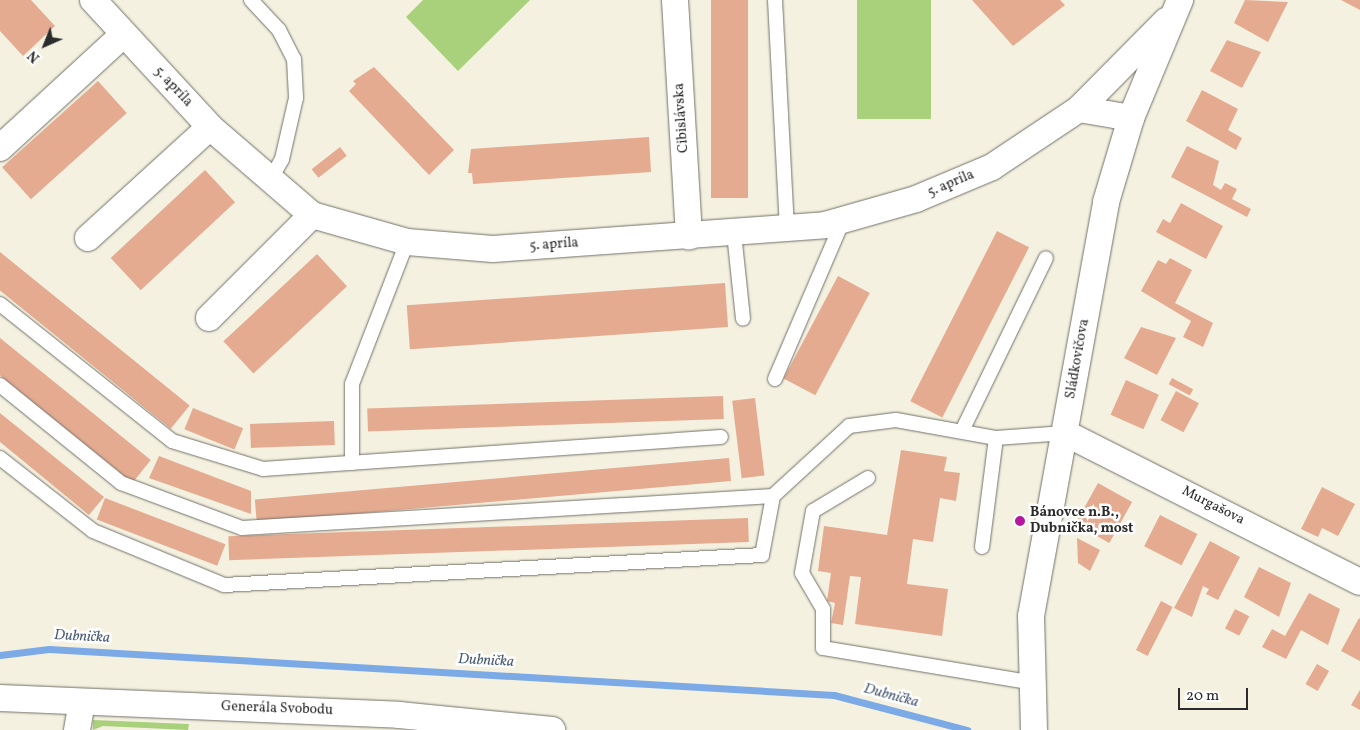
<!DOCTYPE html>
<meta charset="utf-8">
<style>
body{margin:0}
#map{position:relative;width:1360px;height:730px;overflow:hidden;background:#f5f1e0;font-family:Vollkorn,serif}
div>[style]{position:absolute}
.green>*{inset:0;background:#a9d07b;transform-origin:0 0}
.stream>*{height:7px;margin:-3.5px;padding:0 3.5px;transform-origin:3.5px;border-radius:3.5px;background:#7caae6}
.building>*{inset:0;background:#e4ab91;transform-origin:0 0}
.roads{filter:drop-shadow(0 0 1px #72706a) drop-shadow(0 0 1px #72706a)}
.service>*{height:14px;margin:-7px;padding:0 7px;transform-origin:7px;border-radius:7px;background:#fff}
.minor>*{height:26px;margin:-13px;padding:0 13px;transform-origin:13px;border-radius:13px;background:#fff}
.dots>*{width:14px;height:14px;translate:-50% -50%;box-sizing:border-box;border:2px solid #fff;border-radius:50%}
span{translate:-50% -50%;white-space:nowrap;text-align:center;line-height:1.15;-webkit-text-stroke:5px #fff;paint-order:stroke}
.street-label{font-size:14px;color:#2b2b2b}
.poi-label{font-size:14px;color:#2b2b2b;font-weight:700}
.left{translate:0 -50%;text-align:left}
.water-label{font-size:15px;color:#4b5e76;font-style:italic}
.north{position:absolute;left:20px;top:20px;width:50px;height:50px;-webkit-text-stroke:4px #fff;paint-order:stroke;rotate:224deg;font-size:14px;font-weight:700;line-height:20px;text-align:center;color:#2b2b2b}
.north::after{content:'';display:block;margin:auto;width:18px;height:22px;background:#2b2b2b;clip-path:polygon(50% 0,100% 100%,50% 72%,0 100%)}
.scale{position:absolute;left:1178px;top:688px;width:70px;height:22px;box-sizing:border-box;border:2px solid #2b2b2b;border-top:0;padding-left:6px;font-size:15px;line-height:18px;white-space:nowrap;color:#2b2b2b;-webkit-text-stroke:4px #fff;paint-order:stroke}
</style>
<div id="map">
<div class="green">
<i style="clip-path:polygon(423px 0,530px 0,458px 71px,406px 17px)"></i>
<i style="left:857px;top:0;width:74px;height:119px"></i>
<i style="clip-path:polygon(93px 720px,189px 724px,188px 730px,103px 726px,93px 730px)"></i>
</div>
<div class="stream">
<i style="left:0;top:655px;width:49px;rotate:-7deg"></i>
<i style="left:49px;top:649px;width:786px;rotate:3.35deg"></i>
<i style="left:834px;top:695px;width:138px;rotate:14.7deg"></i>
</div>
<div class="building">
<i style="clip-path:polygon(0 0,31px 0,55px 26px,23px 56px,0 31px)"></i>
<i style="left:711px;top:0;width:37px;height:198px"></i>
<i style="clip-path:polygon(972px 0,1060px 0,1065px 5px,1013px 46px)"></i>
<i style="clip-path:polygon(1245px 0,1288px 2px,1268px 42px,1234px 23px)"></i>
<i style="clip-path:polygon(1341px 0,1360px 0,1360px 10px)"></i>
<i style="clip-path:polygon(1227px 40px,1261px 52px,1242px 88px,1210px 71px)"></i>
<i style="clip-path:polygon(374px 67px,454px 150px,429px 175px,349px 91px,356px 84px,353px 81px)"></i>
<i style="left:98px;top:81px;width:43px;height:129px;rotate:48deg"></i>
<i style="clip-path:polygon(1202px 90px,1238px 109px,1228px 130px,1242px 138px,1236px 150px,1186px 121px)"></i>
<i style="clip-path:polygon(649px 137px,651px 172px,473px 184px,472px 173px,468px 173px,471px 149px)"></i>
<i style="clip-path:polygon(1187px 146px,1219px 161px,1213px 185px,1221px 190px,1225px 183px,1237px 189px,1232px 199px,1251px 209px,1247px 217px,1171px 177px)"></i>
<i style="left:340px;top:147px;width:11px;height:36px;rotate:52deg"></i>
<i style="left:205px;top:170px;width:44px;height:129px;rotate:47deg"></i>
<i style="clip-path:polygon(1181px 203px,1223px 226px,1206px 259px,1156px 232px,1163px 219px,1170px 223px)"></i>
<i style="left:997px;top:231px;width:36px;height:191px;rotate:27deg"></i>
<i style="left:0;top:252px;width:244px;height:30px;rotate:39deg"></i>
<i style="left:317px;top:254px;width:44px;height:128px;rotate:47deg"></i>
<i style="clip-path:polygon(1170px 258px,1192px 270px,1175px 303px,1213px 323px,1203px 347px,1183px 337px,1191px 321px,1141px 291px,1158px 260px,1166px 264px)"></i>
<i style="left:838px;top:276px;width:36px;height:116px;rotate:28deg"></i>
<i style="left:725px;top:283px;width:44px;height:319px;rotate:86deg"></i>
<i style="clip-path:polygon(1141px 327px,1176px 338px,1157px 375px,1124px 358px)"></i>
<i style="left:0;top:338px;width:194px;height:29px;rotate:39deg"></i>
<i style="left:1172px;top:378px;width:24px;height:7px;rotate:28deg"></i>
<i style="left:1126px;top:380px;width:36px;height:38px;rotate:24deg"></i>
<i style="left:1176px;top:391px;width:26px;height:33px;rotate:28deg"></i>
<i style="left:723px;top:396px;width:23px;height:356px;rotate:88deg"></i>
<i style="left:755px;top:398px;width:78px;height:23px;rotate:83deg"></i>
<i style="left:193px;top:408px;width:54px;height:23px;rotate:22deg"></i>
<i style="clip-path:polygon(0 413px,104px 497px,89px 515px,0 442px)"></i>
<i style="left:334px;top:421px;width:24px;height:84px;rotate:88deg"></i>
<i style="clip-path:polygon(901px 450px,947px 457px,944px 471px,960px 473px,956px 501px,940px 498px,933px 542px,913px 539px,907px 584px,948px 589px,942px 636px,855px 624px,861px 577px,850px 576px,843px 625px,831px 623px,835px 603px,827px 601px,831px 573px,818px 571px,824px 526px,887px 535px)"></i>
<i style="clip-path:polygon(159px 456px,251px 491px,251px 514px,149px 478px)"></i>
<i style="left:729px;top:458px;width:23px;height:476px;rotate:85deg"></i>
<i style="left:1098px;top:483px;width:39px;height:47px;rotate:29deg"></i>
<i style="clip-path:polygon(1322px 487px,1355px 504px,1338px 536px,1322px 528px,1318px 537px,1301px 529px)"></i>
<i style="left:105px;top:498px;width:129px;height:23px;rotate:21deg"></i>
<i style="left:1160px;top:515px;width:42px;height:35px;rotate:27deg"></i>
<i style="left:748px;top:518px;width:24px;height:520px;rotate:88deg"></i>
<i style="clip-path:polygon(1077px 538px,1100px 550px,1090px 571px,1078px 563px)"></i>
<i style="clip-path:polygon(1210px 541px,1240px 557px,1218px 600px,1206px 594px,1209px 589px,1203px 586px,1192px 617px,1174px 608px)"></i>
<i style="clip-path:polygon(1259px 567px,1291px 583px,1279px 617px,1244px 597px)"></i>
<i style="clip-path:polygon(1309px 593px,1340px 609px,1328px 645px,1301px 630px,1286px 659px,1262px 647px,1272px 629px,1285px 636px)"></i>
<i style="left:1161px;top:601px;width:13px;height:55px;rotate:27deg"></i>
<i style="left:1235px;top:609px;width:16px;height:22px;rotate:27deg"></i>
<i style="clip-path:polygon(1359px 618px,1360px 619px,1360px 661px,1341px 651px)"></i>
<i style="left:1317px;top:664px;width:14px;height:23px;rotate:30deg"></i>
<i style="clip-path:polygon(1360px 690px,1360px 710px,1351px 705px)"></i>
</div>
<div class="roads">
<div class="service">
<i style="left:251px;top:0;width:41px;rotate:47deg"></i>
<i style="left:279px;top:30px;width:33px;rotate:63deg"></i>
<i style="left:294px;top:59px;width:39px;rotate:87deg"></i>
<i style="left:296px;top:98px;width:63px;rotate:102.9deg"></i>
<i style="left:282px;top:159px;width:25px;rotate:119deg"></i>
<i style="left:775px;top:0;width:228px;rotate:87deg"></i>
<i style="left:734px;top:233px;width:86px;rotate:84deg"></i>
<i style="left:0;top:304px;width:220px;rotate:38.5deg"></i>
<i style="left:172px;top:441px;width:95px;rotate:17.1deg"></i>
<i style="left:263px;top:469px;width:459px;rotate:-4deg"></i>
<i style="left:775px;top:379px;width:173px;rotate:-66.8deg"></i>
<i style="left:0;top:385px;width:156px;rotate:39deg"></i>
<i style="left:121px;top:483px;width:129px;rotate:20.4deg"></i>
<i style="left:242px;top:528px;width:532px;rotate:-3.45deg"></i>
<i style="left:962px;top:431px;width:192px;rotate:-64.1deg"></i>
<i style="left:0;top:458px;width:118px;rotate:38.1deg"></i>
<i style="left:93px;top:531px;width:142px;rotate:22.4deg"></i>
<i style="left:224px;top:585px;width:539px;rotate:-3.19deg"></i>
<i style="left:762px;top:555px;width:60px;rotate:-79.4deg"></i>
<i style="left:773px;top:496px;width:103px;rotate:-42.6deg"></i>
<i style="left:849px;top:426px;width:47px;rotate:-7.3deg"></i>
<i style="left:896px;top:420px;width:102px;rotate:10.2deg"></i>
<i style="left:996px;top:438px;width:69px;rotate:-4.1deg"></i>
<i style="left:352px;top:463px;width:79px;rotate:-90deg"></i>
<i style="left:352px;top:384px;width:152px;rotate:-68.8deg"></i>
<i style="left:868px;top:478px;width:64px;rotate:149deg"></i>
<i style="left:813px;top:511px;width:63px;rotate:100.1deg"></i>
<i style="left:802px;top:573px;width:42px;rotate:59.7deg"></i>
<i style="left:823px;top:609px;width:39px;rotate:90deg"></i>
<i style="left:823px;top:648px;width:209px;rotate:9.4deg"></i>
<i style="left:982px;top:547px;width:110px;rotate:-82.7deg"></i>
</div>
<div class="minor">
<i style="left:93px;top:0;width:173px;rotate:47.3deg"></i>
<i style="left:210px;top:127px;width:135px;rotate:40.8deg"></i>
<i style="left:312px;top:215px;width:99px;rotate:15.9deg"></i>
<i style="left:407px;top:242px;width:86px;rotate:4.7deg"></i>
<i style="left:493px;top:249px;width:333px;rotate:-4.1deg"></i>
<i style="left:825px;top:225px;width:95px;rotate:-15.9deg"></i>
<i style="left:916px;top:199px;width:82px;rotate:-22.8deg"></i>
<i style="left:992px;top:167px;width:105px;rotate:-33.7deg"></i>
<i style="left:1079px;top:109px;width:53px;rotate:9.8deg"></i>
<i style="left:675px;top:0;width:237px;rotate:86.6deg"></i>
<i style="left:1079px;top:109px;width:124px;rotate:-45.3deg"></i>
<i style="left:0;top:148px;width:168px;rotate:-42.6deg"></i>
<i style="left:88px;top:238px;width:165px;rotate:-42.3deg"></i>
<i style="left:209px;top:318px;width:146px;rotate:-45deg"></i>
<i style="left:1065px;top:433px;width:330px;rotate:26.8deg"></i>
<i style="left:0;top:698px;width:399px;rotate:2.4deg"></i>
<i style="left:399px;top:715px;width:154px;rotate:5.6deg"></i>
<i style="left:77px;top:730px;width:28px;rotate:-80deg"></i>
<i style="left:1034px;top:730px;width:114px;rotate:-91.5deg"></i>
<i style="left:1031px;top:616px;width:421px;rotate:-79.7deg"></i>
<i style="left:1106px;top:202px;width:88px;rotate:-73.4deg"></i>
<i style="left:1131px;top:118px;width:128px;rotate:-67.4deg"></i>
</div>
</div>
<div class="dots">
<i style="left:1020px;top:521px;background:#b5179e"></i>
</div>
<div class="street-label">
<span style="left:173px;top:87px;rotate:47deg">5. apríla</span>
<span style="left:682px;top:118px;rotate:-94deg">Cibislávska</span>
<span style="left:951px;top:184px;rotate:-23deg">5. apríla</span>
<span style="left:554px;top:245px;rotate:-4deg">5. apríla</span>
<span style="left:1078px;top:359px;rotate:-80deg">Sládkovičova</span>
<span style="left:1213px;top:506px;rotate:27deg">Murgašova</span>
<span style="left:277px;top:709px;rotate:2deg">Generála Svobodu</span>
</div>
<div class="poi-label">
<span class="left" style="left:1030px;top:521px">Bánovce n.B.,<br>Dubnička, most</span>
</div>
<div class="water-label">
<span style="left:82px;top:637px;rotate:3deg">Dubnička</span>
<span style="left:486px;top:661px;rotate:3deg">Dubnička</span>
<span style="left:891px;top:696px;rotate:15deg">Dubnička</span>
</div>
<div class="north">N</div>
<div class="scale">20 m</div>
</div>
